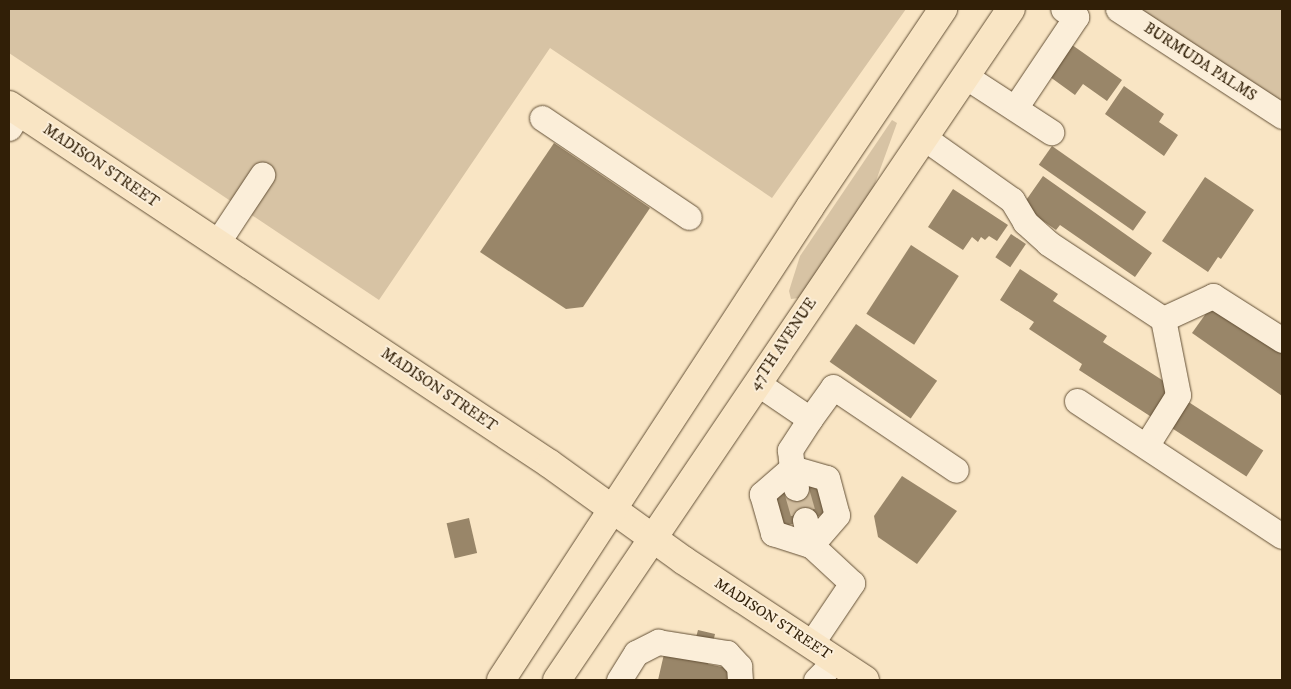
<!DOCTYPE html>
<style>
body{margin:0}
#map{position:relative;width:1291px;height:689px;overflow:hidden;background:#f9e5c4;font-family:"IM FELL DW Pica",serif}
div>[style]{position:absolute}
.green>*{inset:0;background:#d7c3a4}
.building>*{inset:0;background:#998669;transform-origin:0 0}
.minor-tunnel>*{height:25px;margin-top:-12.5px;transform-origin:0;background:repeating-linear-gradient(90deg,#d1bd9e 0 25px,transparent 0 37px)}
.roads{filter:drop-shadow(0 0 1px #635036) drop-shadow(0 0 1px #635036)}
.minor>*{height:25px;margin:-12.5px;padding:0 12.5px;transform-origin:12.5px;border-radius:12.5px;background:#fbeed9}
.major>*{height:28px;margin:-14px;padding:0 14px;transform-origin:14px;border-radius:14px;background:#f9e5c4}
span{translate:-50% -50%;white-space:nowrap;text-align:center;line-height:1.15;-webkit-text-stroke:4px #fbeed9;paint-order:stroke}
.street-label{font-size:15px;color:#311f07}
.frame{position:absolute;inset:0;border:10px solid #311f07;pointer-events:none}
</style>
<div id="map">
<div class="green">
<i style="clip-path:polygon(9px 9px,906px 9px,772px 198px,550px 48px,379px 300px,9px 53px)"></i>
<i style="clip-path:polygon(1118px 9px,1282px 9px,1282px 116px)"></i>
<i style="clip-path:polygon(892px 120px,897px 123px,873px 189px,799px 298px,791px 299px,789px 291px,800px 256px)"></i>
</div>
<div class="building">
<i style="clip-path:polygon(1065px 40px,1122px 80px,1107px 101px,1083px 84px,1075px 95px,1046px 74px)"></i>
<i style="clip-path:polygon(1124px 86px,1164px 114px,1159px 122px,1178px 135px,1164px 156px,1105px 114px)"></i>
<i style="clip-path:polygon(554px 143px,650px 208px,583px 307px,566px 309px,480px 252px)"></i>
<i style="left:1052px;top:146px;width:115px;height:23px;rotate:35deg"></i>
<i style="clip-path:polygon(1043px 176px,1152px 253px,1135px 277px,1060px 225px,1056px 230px,1022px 206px)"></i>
<i style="clip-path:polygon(1205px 177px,1254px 210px,1221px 259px,1218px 257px,1208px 272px,1162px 241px)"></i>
<i style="clip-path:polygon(953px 189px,1008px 225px,997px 241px,989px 236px,985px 240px,981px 237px,978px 242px,972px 237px,963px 250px,928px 227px)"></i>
<i style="left:1011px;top:234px;width:18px;height:28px;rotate:34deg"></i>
<i style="left:911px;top:245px;width:57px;height:82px;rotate:33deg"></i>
<i style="clip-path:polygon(1020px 269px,1058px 294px,1053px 301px,1107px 336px,1103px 342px,1173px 387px,1153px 418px,1079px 370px,1082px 364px,1029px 329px,1034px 322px,1000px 300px)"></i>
<i style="clip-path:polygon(1212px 305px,1282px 353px,1282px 396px,1192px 333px)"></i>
<i style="left:856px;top:324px;width:99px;height:46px;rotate:35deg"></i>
<i style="left:1187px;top:401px;width:91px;height:31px;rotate:33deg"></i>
<i style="clip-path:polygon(902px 476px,957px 511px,917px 564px,878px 537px,874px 516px)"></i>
<i style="left:820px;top:480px;width:34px;height:52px;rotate:73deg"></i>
<i style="left:469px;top:518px;width:36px;height:23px;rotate:77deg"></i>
<i style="clip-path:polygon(698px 630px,715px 634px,708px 664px,732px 669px,729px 680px,658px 680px,664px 654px,690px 660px)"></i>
</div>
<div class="minor-tunnel">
<i style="left:796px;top:488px;width:33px;rotate:74deg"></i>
</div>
<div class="roads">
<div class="minor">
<i style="left:1118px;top:9px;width:196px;rotate:33.1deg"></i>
<i style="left:965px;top:76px;width:103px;rotate:33.1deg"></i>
<i style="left:1015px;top:108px;width:110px;rotate:-56.2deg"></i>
<i style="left:1076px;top:17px;width:15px;rotate:-148deg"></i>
<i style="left:542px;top:118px;width:177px;rotate:34deg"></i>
<i style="left:9px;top:128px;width:19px;rotate:-58deg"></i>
<i style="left:923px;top:137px;width:109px;rotate:35.3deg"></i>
<i style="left:1012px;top:200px;width:26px;rotate:59deg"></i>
<i style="left:1025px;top:222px;width:31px;rotate:42deg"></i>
<i style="left:1048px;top:243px;width:138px;rotate:33.5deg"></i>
<i style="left:1163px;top:319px;width:77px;rotate:78.8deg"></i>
<i style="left:1178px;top:395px;width:60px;rotate:122.1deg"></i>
<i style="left:217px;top:243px;width:82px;rotate:-56.5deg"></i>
<i style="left:1163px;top:319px;width:55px;rotate:-24.7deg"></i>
<i style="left:1213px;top:296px;width:82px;rotate:32.5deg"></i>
<i style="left:757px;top:383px;width:64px;rotate:34.2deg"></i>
<i style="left:810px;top:419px;width:39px;rotate:-54deg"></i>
<i style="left:833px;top:387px;width:148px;rotate:34deg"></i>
<i style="left:1077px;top:401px;width:245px;rotate:33.4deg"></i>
<i style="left:810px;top:419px;width:37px;rotate:123deg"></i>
<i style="left:790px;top:450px;width:18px;rotate:84deg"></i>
<i style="left:792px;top:468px;width:36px;rotate:16deg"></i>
<i style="left:827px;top:478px;width:38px;rotate:75deg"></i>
<i style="left:837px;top:515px;width:40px;rotate:131deg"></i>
<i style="left:811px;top:545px;width:56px;rotate:42.8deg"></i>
<i style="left:852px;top:583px;width:73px;rotate:123.9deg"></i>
<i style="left:796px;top:488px;width:20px;rotate:-101deg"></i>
<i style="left:792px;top:468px;width:40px;rotate:139deg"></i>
<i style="left:762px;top:494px;width:41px;rotate:74.2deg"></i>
<i style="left:773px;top:533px;width:40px;rotate:18deg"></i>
<i style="left:805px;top:520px;width:26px;rotate:77deg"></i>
<i style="left:619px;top:680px;width:32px;rotate:-58deg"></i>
<i style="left:636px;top:653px;width:25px;rotate:-27deg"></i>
<i style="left:658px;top:642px;width:70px;rotate:9.1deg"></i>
<i style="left:727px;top:653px;width:18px;rotate:47deg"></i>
<i style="left:739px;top:666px;width:14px;rotate:86deg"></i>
<i style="left:816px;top:680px;width:28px;rotate:-45deg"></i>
</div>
<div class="major">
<i style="left:9px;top:105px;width:649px;rotate:33.57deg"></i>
<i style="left:550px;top:464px;width:164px;rotate:35.8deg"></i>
<i style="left:683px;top:560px;width:218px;rotate:33.4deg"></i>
<i style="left:501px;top:680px;width:565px;rotate:-56.84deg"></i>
<i style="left:810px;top:207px;width:239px;rotate:-56.1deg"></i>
<i style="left:557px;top:680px;width:810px;rotate:-55.92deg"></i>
</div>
</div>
<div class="street-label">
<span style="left:1200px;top:62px;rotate:33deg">BURMUDA PALMS</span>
<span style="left:101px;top:166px;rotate:34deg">MADISON STREET</span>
<span style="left:783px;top:344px;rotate:-56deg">47TH AVENUE</span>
<span style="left:439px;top:390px;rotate:34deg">MADISON STREET</span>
<span style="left:773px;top:619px;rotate:33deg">MADISON STREET</span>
</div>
<div class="frame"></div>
</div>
